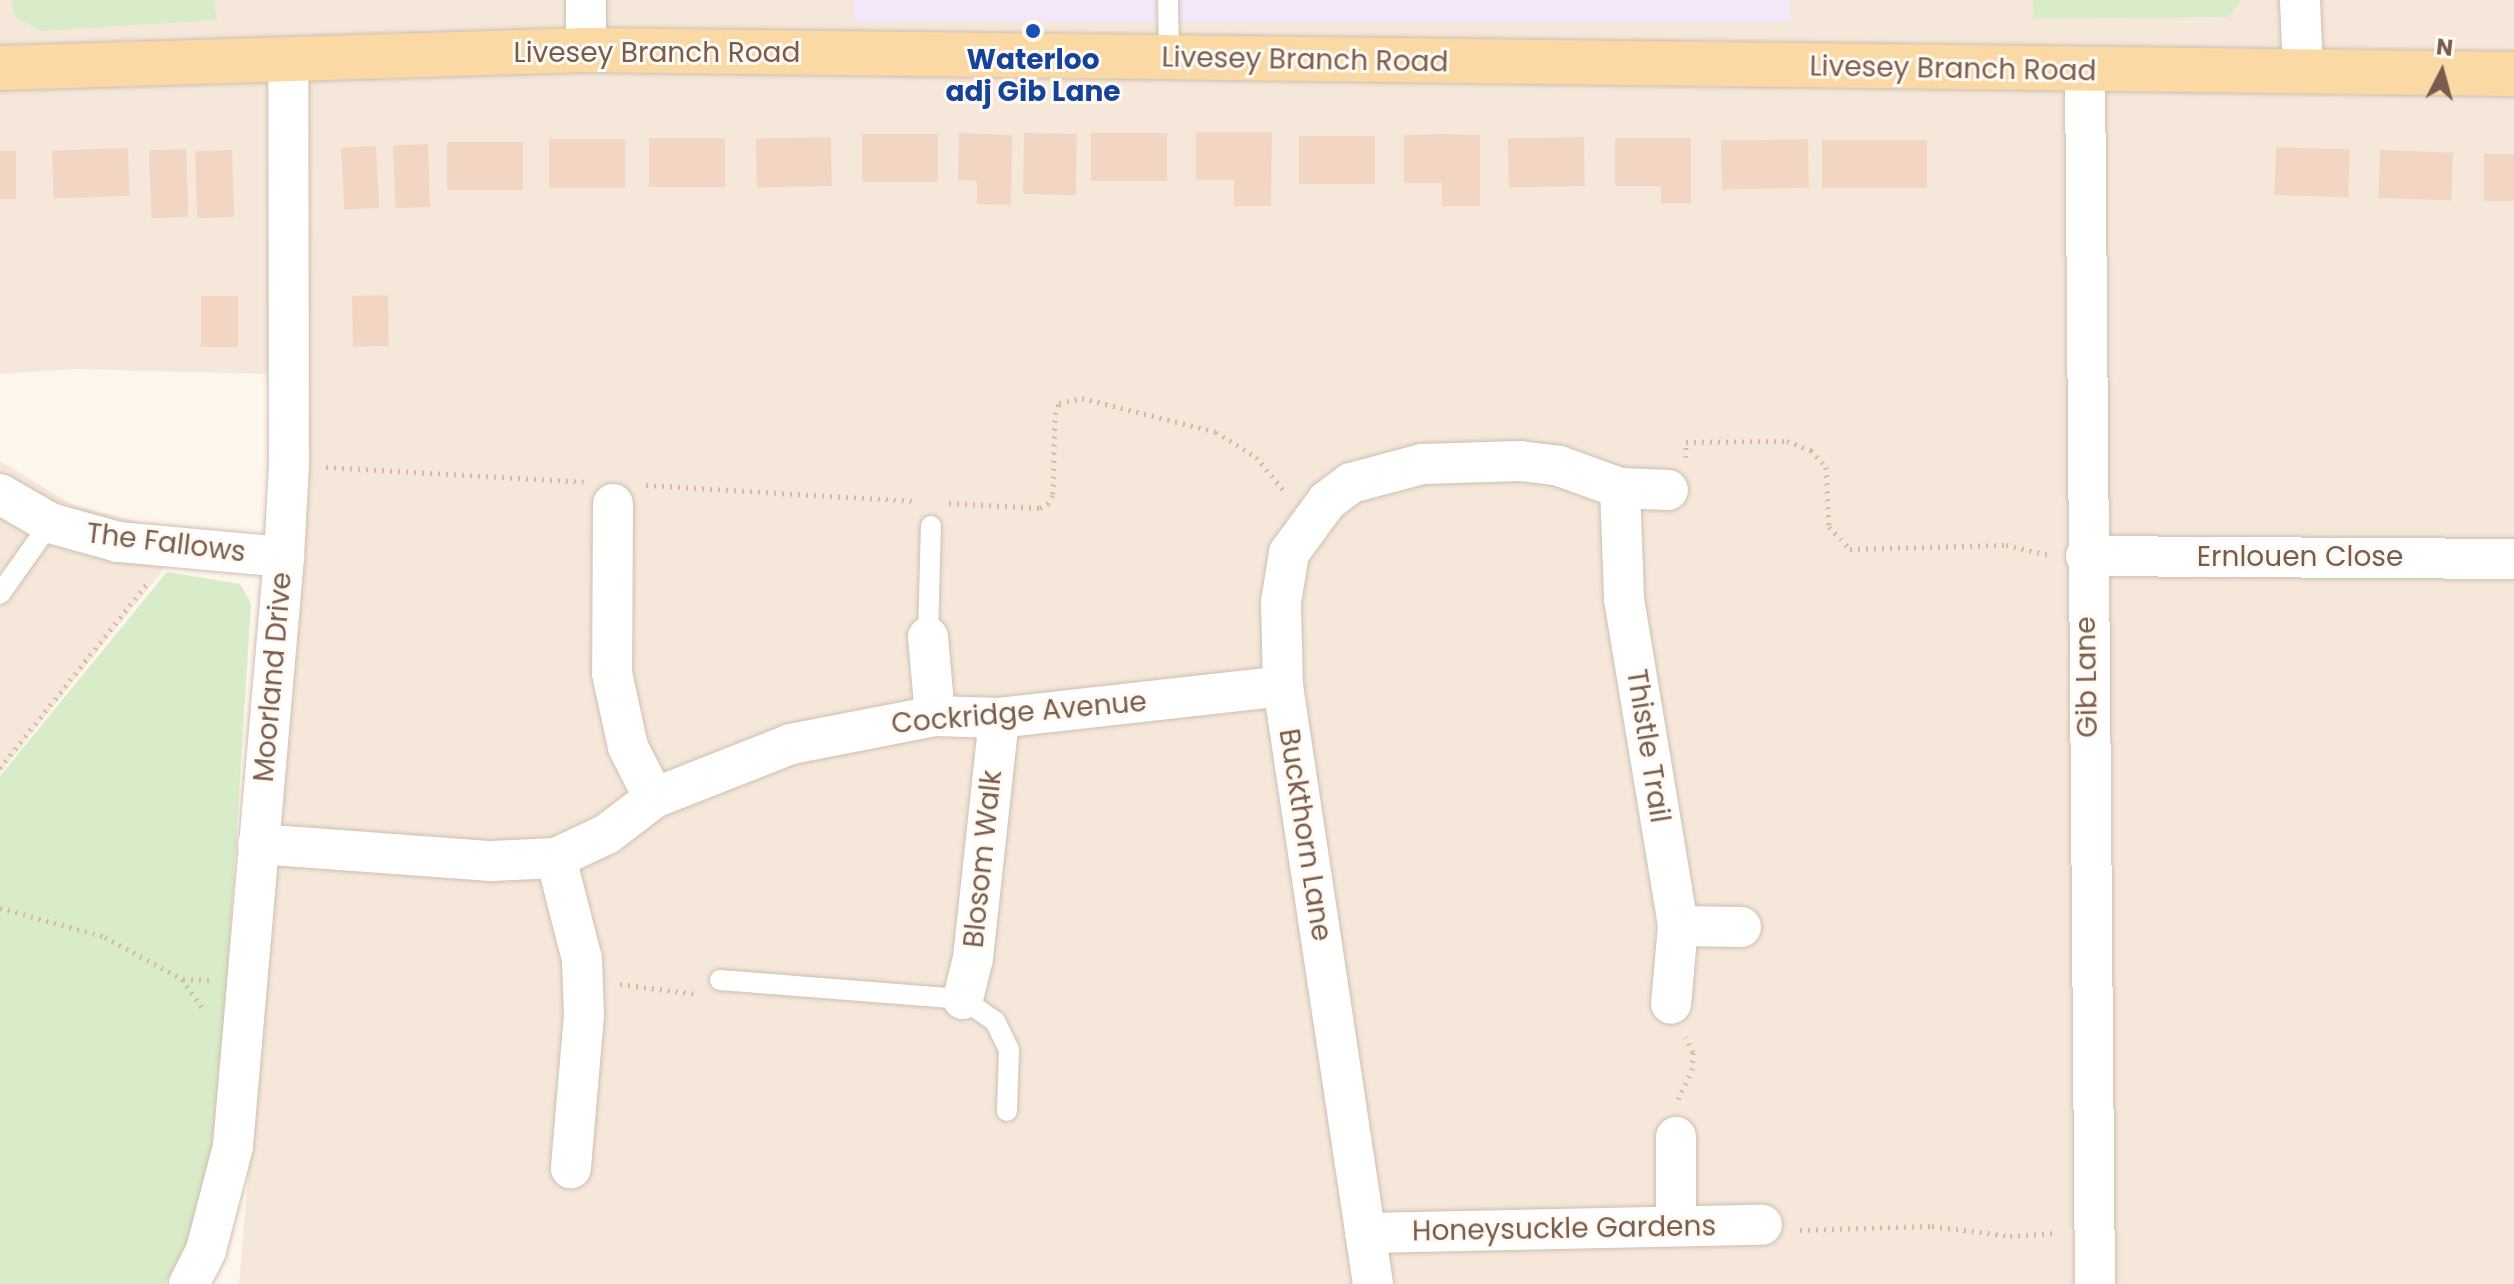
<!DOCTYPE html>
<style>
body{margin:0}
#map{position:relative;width:2514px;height:1284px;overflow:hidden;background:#fdf6ec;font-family:Poppins,sans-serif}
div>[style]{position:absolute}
.residential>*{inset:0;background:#f5e8da}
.education>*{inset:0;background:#f3e8fa;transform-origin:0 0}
.green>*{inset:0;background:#d8ecc9}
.building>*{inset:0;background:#f3d5c3;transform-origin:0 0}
.path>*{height:5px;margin-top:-2.5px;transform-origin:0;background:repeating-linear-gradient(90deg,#d9b8a5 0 2px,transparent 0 8px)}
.roads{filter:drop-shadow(0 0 2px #d1beb0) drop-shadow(0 0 2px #d1beb0)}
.service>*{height:20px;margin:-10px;padding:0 10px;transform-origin:10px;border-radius:10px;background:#fff}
.minor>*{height:40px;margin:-20px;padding:0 20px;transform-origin:20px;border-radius:20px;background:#fff}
.primary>*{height:44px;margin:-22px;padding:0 22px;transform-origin:22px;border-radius:22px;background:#fbd9a5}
.dots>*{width:22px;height:22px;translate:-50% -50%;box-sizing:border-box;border:4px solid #fffaf3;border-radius:50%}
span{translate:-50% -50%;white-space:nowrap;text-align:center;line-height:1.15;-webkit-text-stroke:6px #fffaf3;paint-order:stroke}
.street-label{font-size:28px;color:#7a5c4d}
.transit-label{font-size:28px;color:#164399;font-weight:700}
.north{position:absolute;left:2402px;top:32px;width:80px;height:80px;-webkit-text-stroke:6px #fffaf3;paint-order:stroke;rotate:6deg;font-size:22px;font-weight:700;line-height:32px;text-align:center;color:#7a5c4d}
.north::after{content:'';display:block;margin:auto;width:28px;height:36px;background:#7a5c4d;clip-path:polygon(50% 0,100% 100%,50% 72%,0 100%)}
</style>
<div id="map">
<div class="residential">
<i style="clip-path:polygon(0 0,2514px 0,2514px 1284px,239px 1284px,280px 796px,299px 375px,76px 369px,0 374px)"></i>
<i style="clip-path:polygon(0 461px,71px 504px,190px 536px,0 773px)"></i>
</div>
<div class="education">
<i style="left:854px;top:0;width:936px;height:22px"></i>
</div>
<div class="green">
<i style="clip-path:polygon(11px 0,214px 0,217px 20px,41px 31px,15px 17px)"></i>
<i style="clip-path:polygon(2033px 0,2241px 0,2229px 17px,2034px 19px)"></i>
<i style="clip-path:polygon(167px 572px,240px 584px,251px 603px,217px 1147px,191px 1237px,165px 1284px,0 1284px,0 776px)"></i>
</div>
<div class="building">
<i style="clip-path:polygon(1196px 132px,1272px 132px,1271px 206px,1234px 206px,1234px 180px,1196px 180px)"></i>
<i style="clip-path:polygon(959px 133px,1012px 135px,1011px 205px,977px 204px,977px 181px,958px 180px)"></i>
<i style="left:1024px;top:133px;width:53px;height:61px;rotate:1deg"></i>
<i style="left:1091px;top:133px;width:76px;height:48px"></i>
<i style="left:862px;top:134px;width:76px;height:48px"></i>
<i style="clip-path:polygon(1442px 134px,1480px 135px,1480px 206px,1442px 206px,1442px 183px,1404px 183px,1404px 135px)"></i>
<i style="left:1299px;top:136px;width:76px;height:48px"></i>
<i style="left:831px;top:137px;width:49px;height:75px;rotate:89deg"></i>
<i style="left:1584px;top:137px;width:49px;height:76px;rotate:89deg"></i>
<i style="left:725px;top:138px;width:49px;height:76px;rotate:90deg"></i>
<i style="clip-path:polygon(1615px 138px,1691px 138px,1691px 203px,1661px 203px,1661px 186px,1615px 186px)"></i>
<i style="left:625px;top:139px;width:49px;height:76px;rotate:90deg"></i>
<i style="left:1808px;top:139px;width:49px;height:87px;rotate:89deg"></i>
<i style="left:1822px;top:140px;width:105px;height:48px"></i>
<i style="left:447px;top:142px;width:76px;height:48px"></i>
<i style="left:428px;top:144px;width:63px;height:35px;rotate:88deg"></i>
<i style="left:376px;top:146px;width:62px;height:35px;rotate:87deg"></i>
<i style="left:2276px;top:147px;width:74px;height:48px;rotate:2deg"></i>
<i style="left:128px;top:148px;width:48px;height:76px;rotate:88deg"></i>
<i style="left:186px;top:149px;width:68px;height:37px;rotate:88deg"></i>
<i style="left:232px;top:150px;width:67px;height:37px;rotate:88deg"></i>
<i style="left:2380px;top:150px;width:73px;height:48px;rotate:2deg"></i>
<i style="left:0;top:151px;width:16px;height:48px"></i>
<i style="left:2484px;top:154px;width:30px;height:47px"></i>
<i style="left:388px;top:295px;width:51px;height:36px;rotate:89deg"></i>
<i style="left:238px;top:296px;width:51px;height:37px;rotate:90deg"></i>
</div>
<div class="path">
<i style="left:1686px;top:457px;width:15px;rotate:-90deg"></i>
<i style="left:1686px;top:442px;width:101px;rotate:-0.6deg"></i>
<i style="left:1787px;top:441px;width:26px;rotate:21deg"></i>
<i style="left:1811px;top:450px;width:23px;rotate:49deg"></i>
<i style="left:1826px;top:467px;width:60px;rotate:87.1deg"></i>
<i style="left:1829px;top:527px;width:30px;rotate:46deg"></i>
<i style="left:1850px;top:549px;width:156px;rotate:-1.5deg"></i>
<i style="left:2006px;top:545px;width:44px;rotate:13.1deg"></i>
<i style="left:326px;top:467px;width:258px;rotate:3.3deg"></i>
<i style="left:646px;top:485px;width:269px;rotate:3.4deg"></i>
<i style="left:949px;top:503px;width:91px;rotate:3.1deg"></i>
<i style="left:1040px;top:508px;width:9px;rotate:-27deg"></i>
<i style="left:1048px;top:504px;width:11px;rotate:-63deg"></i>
<i style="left:1053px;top:494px;width:80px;rotate:-88.6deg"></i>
<i style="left:1055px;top:414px;width:12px;rotate:-70deg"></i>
<i style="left:1059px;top:403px;width:24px;rotate:-12deg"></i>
<i style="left:1082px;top:398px;width:138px;rotate:14.2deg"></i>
<i style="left:1216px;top:432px;width:47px;rotate:32deg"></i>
<i style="left:1256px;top:457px;width:47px;rotate:50.2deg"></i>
<i style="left:0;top:768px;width:236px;rotate:-51.4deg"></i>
<i style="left:0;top:908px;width:109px;rotate:15.4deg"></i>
<i style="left:105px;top:937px;width:88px;rotate:28.6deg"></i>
<i style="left:182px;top:979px;width:39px;rotate:55deg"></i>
<i style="left:183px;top:979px;width:26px;rotate:2deg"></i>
<i style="left:620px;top:984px;width:78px;rotate:7.4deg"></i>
<i style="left:1678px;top:1099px;width:32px;rotate:-64deg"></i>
<i style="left:1692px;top:1070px;width:18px;rotate:-87deg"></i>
<i style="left:1693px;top:1052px;width:17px;rotate:-115deg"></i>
<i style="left:1800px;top:1230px;width:132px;rotate:-1.7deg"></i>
<i style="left:1932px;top:1226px;width:79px;rotate:7.3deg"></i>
<i style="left:2010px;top:1236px;width:47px;rotate:-3.7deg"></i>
</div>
<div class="roads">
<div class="service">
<i style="left:1168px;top:0;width:58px;rotate:89deg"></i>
<i style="left:0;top:594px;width:87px;rotate:-54.8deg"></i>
<i style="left:928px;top:637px;width:111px;rotate:-88.5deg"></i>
<i style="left:720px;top:980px;width:244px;rotate:4.5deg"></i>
<i style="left:963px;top:999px;width:39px;rotate:35deg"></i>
<i style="left:995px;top:1021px;width:32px;rotate:64deg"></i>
<i style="left:1009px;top:1050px;width:61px;rotate:91.9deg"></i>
</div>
<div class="minor">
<i style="left:2300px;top:0;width:72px;rotate:87.6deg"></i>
<i style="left:586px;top:50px;width:50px;rotate:-90deg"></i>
<i style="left:2085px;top:71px;width:1213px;rotate:89.53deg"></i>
<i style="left:1620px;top:488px;width:111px;rotate:87.9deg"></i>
<i style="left:1624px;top:599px;width:331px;rotate:80.6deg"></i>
<i style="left:1678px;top:926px;width:78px;rotate:95.1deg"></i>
<i style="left:0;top:494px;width:58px;rotate:30.1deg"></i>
<i style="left:50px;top:523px;width:71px;rotate:15.6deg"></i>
<i style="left:118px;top:542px;width:167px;rotate:5.2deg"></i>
<i style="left:613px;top:504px;width:169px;rotate:90.3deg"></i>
<i style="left:612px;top:673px;width:76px;rotate:77.8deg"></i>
<i style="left:628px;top:747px;width:57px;rotate:63deg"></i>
<i style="left:2086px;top:556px;width:428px;rotate:0.4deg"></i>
<i style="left:928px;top:637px;width:79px;rotate:84.9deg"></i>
<i style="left:258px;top:844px;width:234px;rotate:4.2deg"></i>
<i style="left:491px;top:861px;width:65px;rotate:-2.6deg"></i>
<i style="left:556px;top:858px;width:56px;rotate:-25.2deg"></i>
<i style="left:607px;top:834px;width:59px;rotate:-37.5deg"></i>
<i style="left:654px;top:798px;width:147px;rotate:-21.5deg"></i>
<i style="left:791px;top:744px;width:147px;rotate:-11deg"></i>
<i style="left:935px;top:716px;width:64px;rotate:1.8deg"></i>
<i style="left:999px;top:718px;width:286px;rotate:-6.4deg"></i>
<i style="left:556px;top:858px;width:104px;rotate:75.6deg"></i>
<i style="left:582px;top:959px;width:56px;rotate:88deg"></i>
<i style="left:584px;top:1015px;width:154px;rotate:94.9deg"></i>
<i style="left:1678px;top:926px;width:63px;rotate:0.9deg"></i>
<i style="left:963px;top:999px;width:42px;rotate:-76.3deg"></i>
<i style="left:973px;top:958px;width:241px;rotate:-83.8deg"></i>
<i style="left:1676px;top:1137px;width:88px;rotate:90deg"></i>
<i style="left:1365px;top:1233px;width:397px;rotate:-1.2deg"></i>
<i style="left:189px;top:1284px;width:38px;rotate:-63deg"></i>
<i style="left:206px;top:1250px;width:107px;rotate:-75.4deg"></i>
<i style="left:233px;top:1146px;width:591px;rotate:-85.05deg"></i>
<i style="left:284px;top:557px;width:92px;rotate:-86.9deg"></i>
<i style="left:289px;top:465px;width:404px;rotate:-90.1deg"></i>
<i style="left:1373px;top:1284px;width:605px;rotate:-98.56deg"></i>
<i style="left:1283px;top:686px;width:84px;rotate:-91.4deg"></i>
<i style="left:1281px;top:602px;width:50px;rotate:-80.7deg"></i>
<i style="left:1289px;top:553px;width:64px;rotate:-53.8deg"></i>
<i style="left:1327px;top:501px;width:30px;rotate:-37deg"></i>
<i style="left:1351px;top:483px;width:73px;rotate:-15deg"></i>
<i style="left:1422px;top:464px;width:98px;rotate:-1.8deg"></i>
<i style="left:1520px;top:461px;width:39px;rotate:7deg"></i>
<i style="left:1559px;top:466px;width:65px;rotate:19.8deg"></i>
<i style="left:1620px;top:488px;width:48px;rotate:2.4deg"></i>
</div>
<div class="primary">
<i style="left:0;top:68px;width:586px;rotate:-1.76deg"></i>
<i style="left:586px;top:50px;width:1928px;rotate:0.71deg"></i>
</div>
</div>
<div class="dots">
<i style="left:1033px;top:31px;background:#1a4fb4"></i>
</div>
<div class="street-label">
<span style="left:657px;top:53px">Livesey Branch Road</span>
<span style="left:1305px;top:60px;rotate:1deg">Livesey Branch Road</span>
<span style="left:1953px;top:69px;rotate:1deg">Livesey Branch Road</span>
<span style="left:166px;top:543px;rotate:7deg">The Fallows</span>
<span style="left:2300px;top:557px">Ernlouen Close</span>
<span style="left:273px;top:677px;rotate:-85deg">Moorland Drive</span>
<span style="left:2087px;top:677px;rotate:-91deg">Gib Lane</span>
<span style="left:1019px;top:713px;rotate:-5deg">Cockridge Avenue</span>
<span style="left:1648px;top:746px;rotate:81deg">Thistle Trail</span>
<span style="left:1305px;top:835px;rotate:81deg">Buckthorn Lane</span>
<span style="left:983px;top:859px;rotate:-84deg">Blosom Walk</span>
<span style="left:1564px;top:1229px;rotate:-1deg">Honeysuckle Gardens</span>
</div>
<div class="transit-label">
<span style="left:1033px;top:76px">Waterloo<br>adj Gib Lane</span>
</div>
<div class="north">N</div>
</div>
